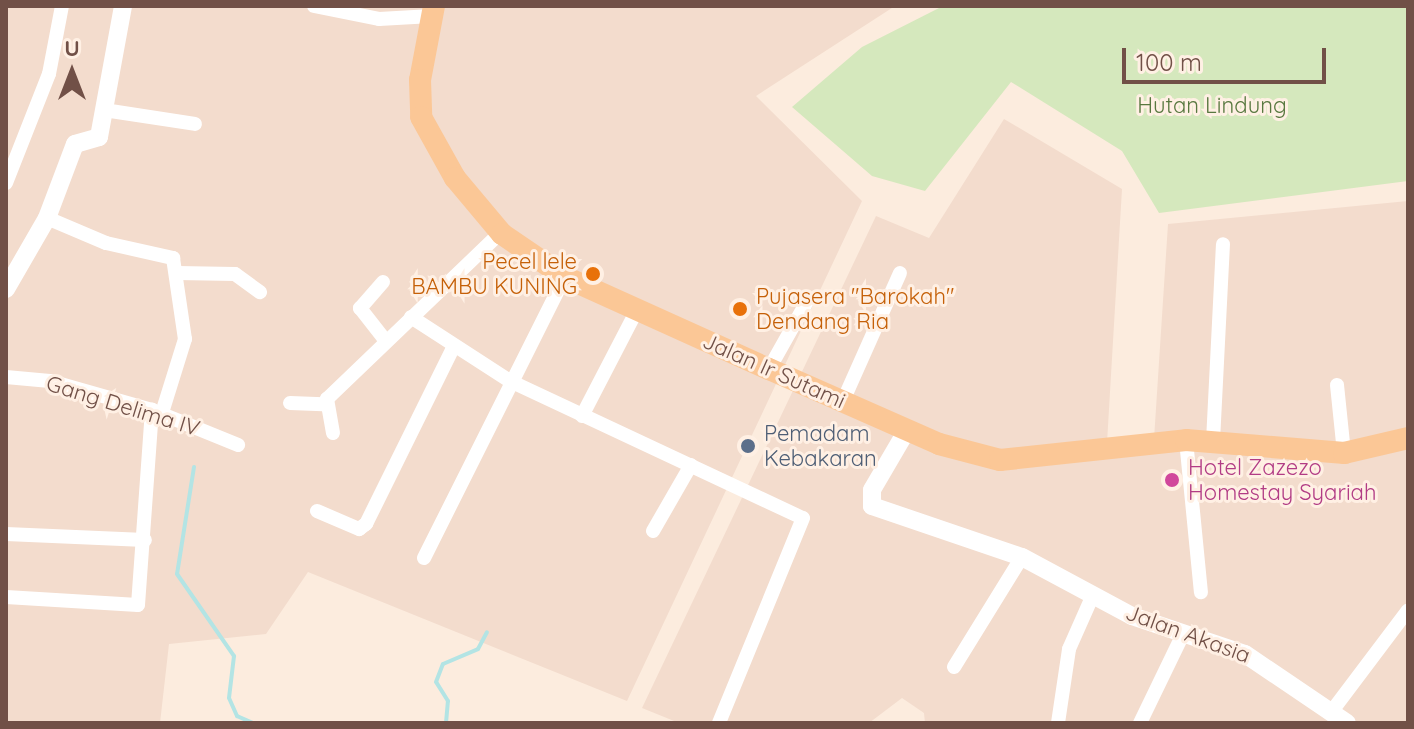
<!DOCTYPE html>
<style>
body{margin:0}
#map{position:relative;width:1414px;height:729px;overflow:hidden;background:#fcecde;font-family:Quicksand,sans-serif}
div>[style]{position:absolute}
.residential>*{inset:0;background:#f3dccd}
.green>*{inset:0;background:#d5e8bd}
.stream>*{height:4px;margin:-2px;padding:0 2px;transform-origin:2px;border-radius:2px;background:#b3e4e4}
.minor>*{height:14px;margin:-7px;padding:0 7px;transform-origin:7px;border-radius:7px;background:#fff}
.tertiary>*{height:18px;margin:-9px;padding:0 9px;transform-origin:9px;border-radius:9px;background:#fff}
.primary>*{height:22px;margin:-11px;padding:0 11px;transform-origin:11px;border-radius:11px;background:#fbc796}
.dots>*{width:22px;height:22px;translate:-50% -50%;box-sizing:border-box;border:4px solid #fff0e4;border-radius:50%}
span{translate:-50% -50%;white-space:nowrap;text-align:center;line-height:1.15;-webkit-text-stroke:6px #fff0e4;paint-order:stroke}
.park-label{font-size:22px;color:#58783f}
.food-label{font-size:22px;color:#c56008}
.right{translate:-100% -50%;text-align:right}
.left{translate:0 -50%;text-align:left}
.street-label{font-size:22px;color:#715047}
.service-label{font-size:22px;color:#4e5e75}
.hotel-label{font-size:22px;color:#b23c85}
.frame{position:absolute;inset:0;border:8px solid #715047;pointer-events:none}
.north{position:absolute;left:32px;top:32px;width:80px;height:80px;-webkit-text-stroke:6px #fff0e4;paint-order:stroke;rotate:0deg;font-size:22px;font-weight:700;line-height:32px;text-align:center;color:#715047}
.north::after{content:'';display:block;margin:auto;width:28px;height:36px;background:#715047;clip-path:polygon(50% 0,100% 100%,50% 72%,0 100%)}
.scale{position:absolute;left:1122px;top:48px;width:204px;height:36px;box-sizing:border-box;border:4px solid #715047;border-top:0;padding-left:10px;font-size:24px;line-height:28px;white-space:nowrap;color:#715047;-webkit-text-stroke:6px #fff0e4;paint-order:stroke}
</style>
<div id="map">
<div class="residential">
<i style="clip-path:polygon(6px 6px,895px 6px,756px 96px,862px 201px,627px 701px,308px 572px,266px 634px,169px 644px,160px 723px,6px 723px)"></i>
<i style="clip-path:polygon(1004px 119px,1122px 189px,1107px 443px,1154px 439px,1168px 224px,1408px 201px,1408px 723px,925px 723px,924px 713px,902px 698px,869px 723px,679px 723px,642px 708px,876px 216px,929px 238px)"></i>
</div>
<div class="green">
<i style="clip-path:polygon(943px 6px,1408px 6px,1408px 181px,1159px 213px,1122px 151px,1011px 82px,925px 191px,872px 176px,792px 107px,862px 47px)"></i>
</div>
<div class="stream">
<i style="left:194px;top:467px;width:108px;rotate:99deg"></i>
<i style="left:177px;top:574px;width:100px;rotate:55.2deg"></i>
<i style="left:234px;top:656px;width:42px;rotate:96.8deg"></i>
<i style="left:229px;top:698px;width:20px;rotate:66deg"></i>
<i style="left:237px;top:716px;width:17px;rotate:24deg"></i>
<i style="left:446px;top:723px;width:22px;rotate:-85deg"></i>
<i style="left:448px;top:701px;width:22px;rotate:-122deg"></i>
<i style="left:436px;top:682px;width:19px;rotate:-69deg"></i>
<i style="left:443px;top:664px;width:38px;rotate:-23deg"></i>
<i style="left:478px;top:649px;width:19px;rotate:-62deg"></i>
</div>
<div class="minor">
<i style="left:314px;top:6px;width:66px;rotate:11.3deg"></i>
<i style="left:379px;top:19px;width:53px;rotate:-3.2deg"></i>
<i style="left:104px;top:110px;width:92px;rotate:8.7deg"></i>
<i style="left:6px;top:183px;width:117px;rotate:-68.5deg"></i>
<i style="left:49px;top:74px;width:69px;rotate:-79.2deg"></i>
<i style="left:47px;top:218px;width:64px;rotate:23deg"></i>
<i style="left:106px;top:243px;width:69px;rotate:12.6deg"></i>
<i style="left:173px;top:258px;width:82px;rotate:81.6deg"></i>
<i style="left:185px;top:339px;width:77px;rotate:107.3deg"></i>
<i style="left:177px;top:273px;width:58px;rotate:1deg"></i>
<i style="left:235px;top:274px;width:31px;rotate:36deg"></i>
<i style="left:383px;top:282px;width:35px;rotate:131deg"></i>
<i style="left:360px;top:308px;width:41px;rotate:52deg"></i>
<i style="left:411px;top:317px;width:118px;rotate:32.9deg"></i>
<i style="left:510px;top:381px;width:323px;rotate:25.1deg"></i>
<i style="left:803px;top:518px;width:222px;rotate:112.3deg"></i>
<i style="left:769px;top:369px;width:81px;rotate:-60.6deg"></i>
<i style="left:6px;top:377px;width:44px;rotate:5.2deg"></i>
<i style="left:50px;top:381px;width:106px;rotate:15.9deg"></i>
<i style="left:152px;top:410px;width:93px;rotate:22.1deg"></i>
<i style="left:1337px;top:385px;width:68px;rotate:84.1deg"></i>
<i style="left:843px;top:401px;width:140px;rotate:-66deg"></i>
<i style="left:290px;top:403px;width:33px;rotate:2deg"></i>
<i style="left:582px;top:416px;width:119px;rotate:-62.6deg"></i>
<i style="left:333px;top:433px;width:35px;rotate:-100deg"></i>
<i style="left:327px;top:399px;width:240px;rotate:-43.8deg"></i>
<i style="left:1186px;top:440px;width:153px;rotate:84.4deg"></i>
<i style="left:1213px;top:441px;width:197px;rotate:-87.1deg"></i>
<i style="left:317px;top:511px;width:46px;rotate:23.2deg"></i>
<i style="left:359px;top:529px;width:9px;rotate:-36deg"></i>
<i style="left:366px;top:524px;width:199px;rotate:-63.7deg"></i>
<i style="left:653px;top:531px;width:76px;rotate:-60.1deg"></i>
<i style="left:6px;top:534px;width:139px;rotate:2.5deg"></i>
<i style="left:424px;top:558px;width:314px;rotate:-63.4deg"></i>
<i style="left:6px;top:597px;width:132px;rotate:3.5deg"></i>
<i style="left:138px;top:605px;width:196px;rotate:-85.9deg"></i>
<i style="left:954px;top:667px;width:129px;rotate:-58.3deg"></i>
<i style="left:1332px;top:711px;width:126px;rotate:-53deg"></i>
<i style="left:1058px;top:723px;width:75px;rotate:-81.5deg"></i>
<i style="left:1069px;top:649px;width:57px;rotate:-66.1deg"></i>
<i style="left:1140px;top:723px;width:99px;rotate:-64.2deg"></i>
</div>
<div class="tertiary">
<i style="left:6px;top:289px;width:82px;rotate:-60deg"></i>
<i style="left:47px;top:218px;width:79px;rotate:-69.3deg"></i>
<i style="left:75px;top:144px;width:25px;rotate:-16deg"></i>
<i style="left:99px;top:137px;width:133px;rotate:-79.6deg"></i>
<i style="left:907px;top:430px;width:69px;rotate:120.3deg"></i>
<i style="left:872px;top:490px;width:16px;rotate:90deg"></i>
<i style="left:872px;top:506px;width:158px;rotate:18.8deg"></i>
<i style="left:1022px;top:557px;width:125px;rotate:28.2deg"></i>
<i style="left:1132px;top:616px;width:119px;rotate:18.6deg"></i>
<i style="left:1245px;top:654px;width:123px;rotate:34.1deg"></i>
</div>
<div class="primary">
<i style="left:434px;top:6px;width:75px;rotate:100.7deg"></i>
<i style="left:420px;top:80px;width:37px;rotate:88deg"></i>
<i style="left:421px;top:117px;width:70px;rotate:60.9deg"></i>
<i style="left:455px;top:178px;width:73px;rotate:50deg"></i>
<i style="left:502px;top:234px;width:76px;rotate:34.3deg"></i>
<i style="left:565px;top:277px;width:224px;rotate:24.3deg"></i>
<i style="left:769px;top:369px;width:186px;rotate:23.8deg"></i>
<i style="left:939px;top:444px;width:63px;rotate:14.7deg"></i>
<i style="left:1000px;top:460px;width:187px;rotate:-6.1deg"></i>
<i style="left:1186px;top:440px;width:159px;rotate:4.7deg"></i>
<i style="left:1344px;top:453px;width:66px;rotate:-13.2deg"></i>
</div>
<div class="dots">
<i style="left:593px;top:274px;background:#e8710a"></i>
<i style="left:740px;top:309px;background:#e8710a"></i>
<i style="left:748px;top:446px;background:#5c6f8a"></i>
<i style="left:1172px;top:480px;background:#d1479c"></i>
</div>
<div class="park-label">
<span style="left:1212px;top:106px">Hutan Lindung</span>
</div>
<div class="food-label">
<span class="right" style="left:577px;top:274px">Pecel lele<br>BAMBU KUNING</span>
<span class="left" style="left:756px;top:309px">Pujasera "Barokah"<br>Dendang Ria</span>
</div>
<div class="street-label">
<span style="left:774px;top:371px;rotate:24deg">Jalan Ir Sutami</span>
<span style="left:123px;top:406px;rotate:17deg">Gang Delima IV</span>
<span style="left:1188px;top:634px;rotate:20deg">Jalan Akasia</span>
</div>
<div class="service-label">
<span class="left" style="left:764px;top:446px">Pemadam<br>Kebakaran</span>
</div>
<div class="hotel-label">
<span class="left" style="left:1188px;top:480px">Hotel Zazezo<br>Homestay Syariah</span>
</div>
<div class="frame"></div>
<div class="north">U</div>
<div class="scale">100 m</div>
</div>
